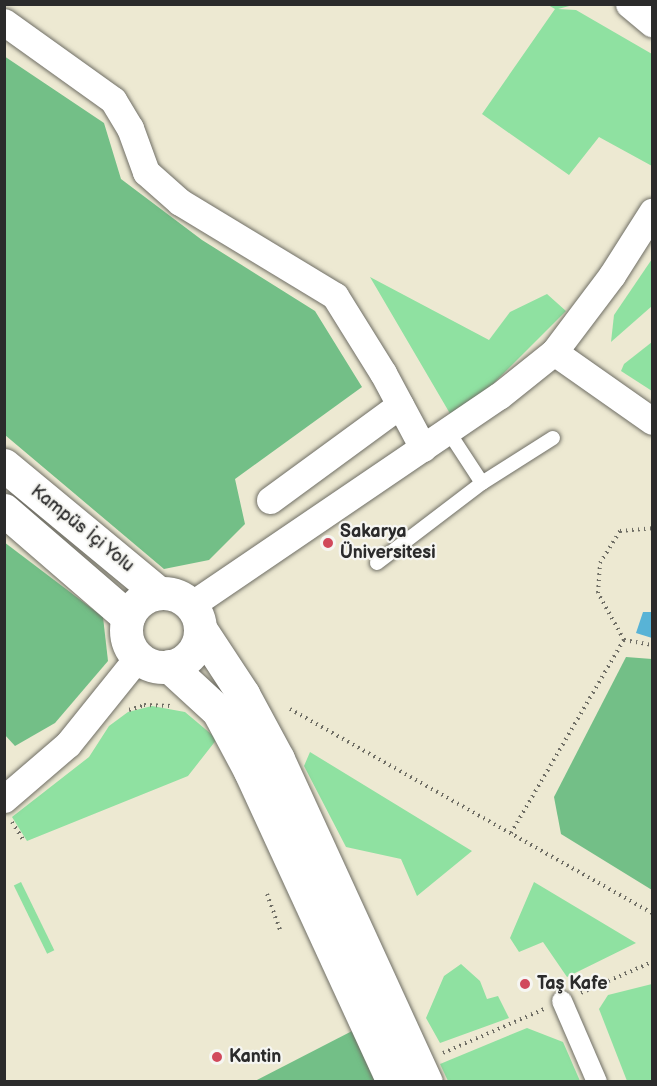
<!DOCTYPE html>
<meta charset="utf-8">
<style>
body{margin:0}
#map{position:relative;width:657px;height:1086px;overflow:hidden;background:#ede9d2;font-family:"Balsamiq Sans",sans-serif}
div>[style]{position:absolute}
.green>*{inset:0;background:#8fe1a1;transform-origin:0 0}
.forest>*{inset:0;background:#73bf87}
.water>*{inset:0;background:#58b3d6}
.path>*{height:4px;margin-top:-2px;transform-origin:0;background:repeating-linear-gradient(90deg,#6f6e65 0 1.5px,transparent 0 6px)}
.roads{filter:drop-shadow(0 0 2px #6f6e65) drop-shadow(0 0 2px #6f6e65)}
.service>*{height:14px;margin:-7px;padding:0 7px;transform-origin:7px;border-radius:7px;background:#fff}
.pedestrian>*{height:20px;margin:-10px;padding:0 10px;transform-origin:10px;border-radius:10px;background:#fff}
.minor>*{height:27px;margin:-13.5px;padding:0 13.5px;transform-origin:13.5px;border-radius:13.5px;background:#fff}
.tertiary>*{height:33px;margin:-16.5px;padding:0 16.5px;transform-origin:16.5px;border-radius:16.5px;background:#fff}
.tertiary>.ring{margin:-16.5px;padding:0;box-sizing:content-box;background:none;border:33px solid #fff;border-radius:50%}
.dots>*{width:16px;height:16px;translate:-50% -50%;box-sizing:border-box;border:3px solid #f6f6f2;border-radius:50%}
span{translate:-50% -50%;white-space:nowrap;text-align:center;line-height:1.15;-webkit-text-stroke:4.5px #f6f6f2;paint-order:stroke}
.street-label{font-size:18px;color:#2b2b2b}
.poi-label{font-size:18px;color:#2b2b2b;font-weight:700}
.left{translate:0 -50%;text-align:left}
.frame{position:absolute;inset:0;border:6px solid #2b2b2b;pointer-events:none}
</style>
<div id="map">
<div class="green">
<i style="clip-path:polygon(548px 5px,573px 5px,558px 9px,576px 10px,652px 54px,652px 166px,599px 137px,569px 175px,482px 114px,555px 9px)"></i>
<i style="clip-path:polygon(652px 259px,652px 306px,611px 342px,614px 315px)"></i>
<i style="clip-path:polygon(370px 277px,489px 340px,510px 312px,547px 294px,566px 311px,475px 402px,452px 417px)"></i>
<i style="clip-path:polygon(652px 342px,652px 391px,621px 371px,624px 364px)"></i>
<i style="clip-path:polygon(152px 706px,185px 712px,217px 739px,188px 776px,27px 841px,12px 817px,89px 757px,109px 726px,128px 712px)"></i>
<i style="clip-path:polygon(310px 752px,472px 851px,417px 896px,401px 859px,346px 847px,304px 766px)"></i>
<i style="left:21px;top:882px;width:76px;height:8px;rotate:64deg"></i>
<i style="clip-path:polygon(534px 882px,636px 943px,567px 977px,543px 942px,519px 952px,510px 938px)"></i>
<i style="clip-path:polygon(461px 964px,480px 981px,487px 999px,498px 996px,509px 1018px,440px 1043px,426px 1018px,444px 976px)"></i>
<i style="clip-path:polygon(652px 984px,652px 1081px,627px 1081px,599px 1009px,608px 995px)"></i>
<i style="clip-path:polygon(527px 1028px,563px 1042px,580px 1081px,448px 1081px,440px 1064px)"></i>
</div>
<div class="forest">
<i style="clip-path:polygon(4px 56px,104px 123px,121px 179px,202px 240px,315px 311px,362px 387px,235px 479px,245px 524px,209px 560px,164px 569px,5px 435px)"></i>
<i style="clip-path:polygon(4px 542px,103px 617px,108px 661px,55px 723px,15px 746px,4px 734px)"></i>
<i style="clip-path:polygon(626px 657px,652px 659px,652px 890px,561px 834px,554px 797px)"></i>
<i style="clip-path:polygon(354px 1030px,377px 1082px,253px 1082px)"></i>
</div>
<div class="water">
<i style="clip-path:polygon(643px 612px,652px 612px,652px 638px,636px 633px)"></i>
</div>
<div class="path">
<i style="left:624px;top:640px;width:54px;rotate:-119deg"></i>
<i style="left:598px;top:593px;width:30px;rotate:-86deg"></i>
<i style="left:600px;top:563px;width:38px;rotate:-58deg"></i>
<i style="left:620px;top:531px;width:32px;rotate:-5deg"></i>
<i style="left:290px;top:709px;width:416px;rotate:29.4deg"></i>
<i style="left:129px;top:710px;width:16px;rotate:-18deg"></i>
<i style="left:144px;top:705px;width:28px;rotate:2deg"></i>
<i style="left:12px;top:822px;width:22px;rotate:58deg"></i>
<i style="left:511px;top:833px;width:224px;rotate:-59.7deg"></i>
<i style="left:624px;top:640px;width:28px;rotate:10deg"></i>
<i style="left:267px;top:894px;width:38px;rotate:70deg"></i>
<i style="left:581px;top:993px;width:77px;rotate:-23.6deg"></i>
<i style="left:443px;top:1053px;width:110px;rotate:-23.5deg"></i>
</div>
<div class="roads">
<div class="service">
<i style="left:448px;top:431px;width:62px;rotate:56.8deg"></i>
<i style="left:377px;top:563px;width:132px;rotate:-37.3deg"></i>
<i style="left:482px;top:483px;width:84px;rotate:-32.4deg"></i>
</div>
<div class="pedestrian">
<i style="left:562px;top:1001px;width:88px;rotate:66.6deg"></i>
</div>
<div class="minor">
<i style="left:629px;top:4px;width:30px;rotate:40deg"></i>
<i style="left:4px;top:22px;width:134px;rotate:35.6deg"></i>
<i style="left:113px;top:100px;width:33px;rotate:59deg"></i>
<i style="left:130px;top:128px;width:47px;rotate:70deg"></i>
<i style="left:146px;top:172px;width:45px;rotate:41.4deg"></i>
<i style="left:180px;top:202px;width:181px;rotate:31.2deg"></i>
<i style="left:335px;top:296px;width:91px;rotate:58.1deg"></i>
<i style="left:383px;top:373px;width:85px;rotate:61.9deg"></i>
<i style="left:554px;top:352px;width:120px;rotate:35.1deg"></i>
<i style="left:270px;top:500px;width:161px;rotate:-36.2deg"></i>
<i style="left:191px;top:605px;width:372px;rotate:-34.2deg"></i>
<i style="left:499px;top:396px;width:70px;rotate:-38.7deg"></i>
<i style="left:554px;top:352px;width:96px;rotate:-53deg"></i>
<i style="left:612px;top:275px;width:75px;rotate:-57.6deg"></i>
<i style="left:4px;top:799px;width:84px;rotate:-40.7deg"></i>
<i style="left:68px;top:744px;width:112px;rotate:-51.2deg"></i>
</div>
<div class="tertiary">
<i style="left:4px;top:465px;width:201px;rotate:39.6deg"></i>
<i style="left:4px;top:510px;width:164px;rotate:40.8deg"></i>
<i class="ring" style="left:126px;top:593px;width:41px;height:41px"></i>
<i style="left:201px;top:630px;width:77px;rotate:56.7deg"></i>
<i style="left:243px;top:694px;width:74px;rotate:61.7deg"></i>
<i style="left:278px;top:759px;width:355px;rotate:65.4deg"></i>
<i style="left:169px;top:666px;width:67px;rotate:42.6deg"></i>
<i style="left:218px;top:711px;width:68px;rotate:61.9deg"></i>
<i style="left:250px;top:771px;width:342px;rotate:65.3deg"></i>
</div>
</div>
<div class="dots">
<i style="left:328px;top:543px;background:#d1495b"></i>
<i style="left:525px;top:984px;background:#d1495b"></i>
<i style="left:217px;top:1057px;background:#d1495b"></i>
</div>
<div class="street-label">
<span style="left:82px;top:529px;rotate:39deg">Kampüs İçi Yolu</span>
</div>
<div class="poi-label">
<span class="left" style="left:340px;top:543px">Sakarya<br>Üniversitesi</span>
<span class="left" style="left:537px;top:984px">Taş Kafe</span>
<span class="left" style="left:229px;top:1057px">Kantin</span>
</div>
<div class="frame"></div>
</div>
